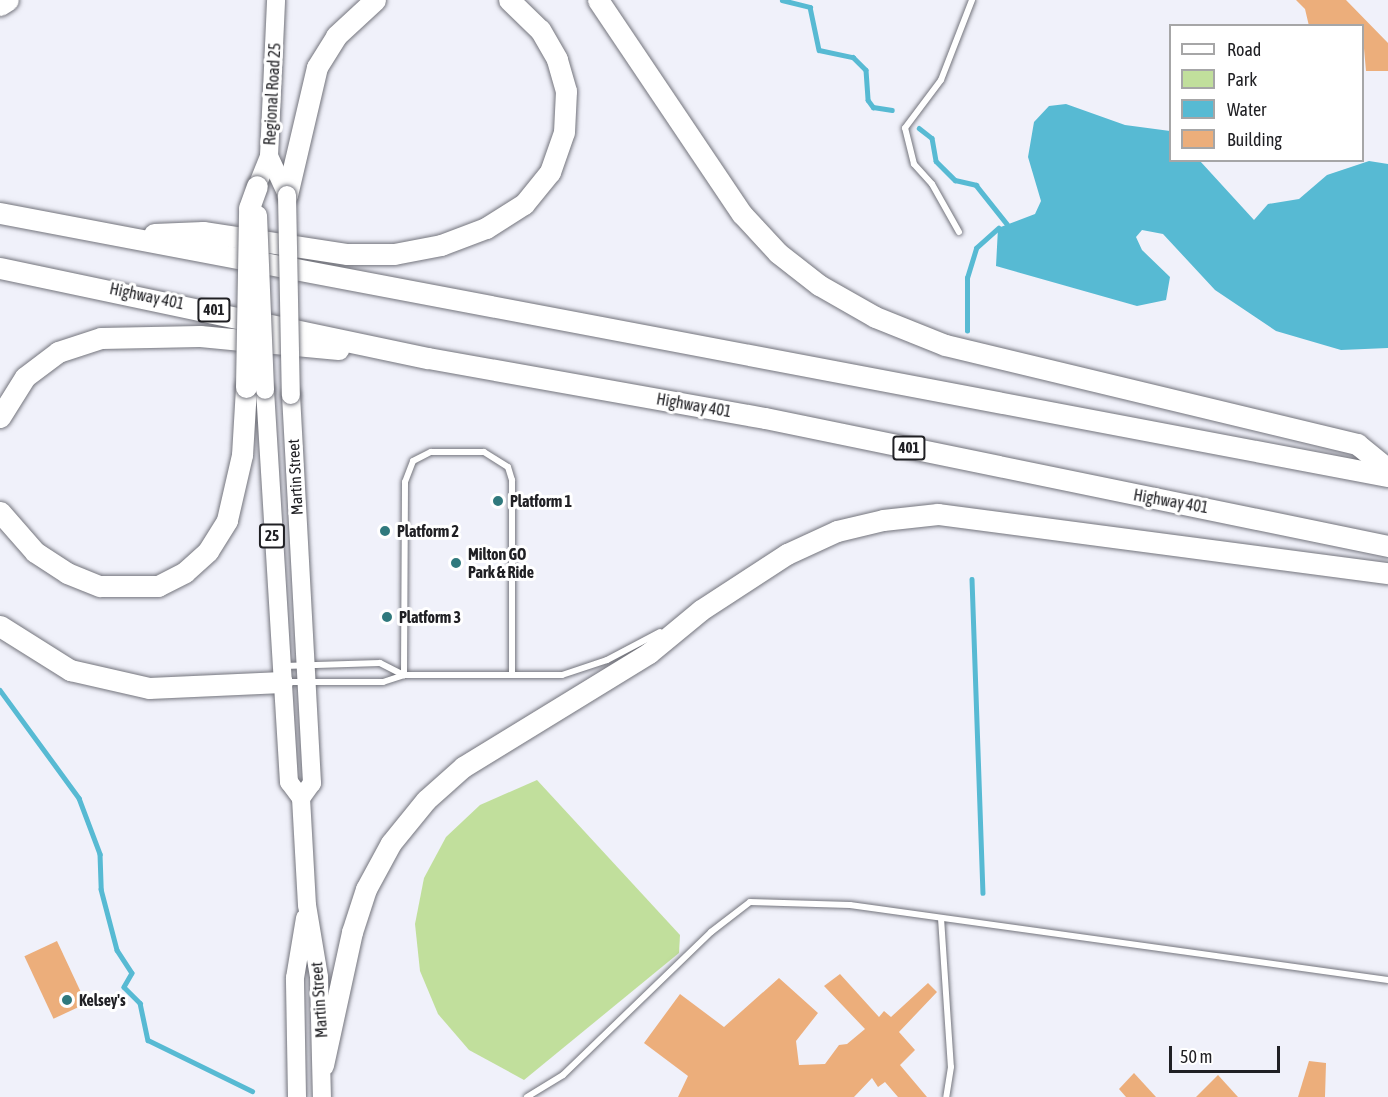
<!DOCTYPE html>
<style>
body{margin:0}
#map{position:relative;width:1388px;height:1097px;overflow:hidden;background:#f0f1fa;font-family:"Asap Condensed",sans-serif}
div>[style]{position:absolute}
.green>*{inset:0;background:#c1df9c}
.water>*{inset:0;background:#57bad3}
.stream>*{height:4.5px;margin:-2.25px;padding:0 2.25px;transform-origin:2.25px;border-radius:2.25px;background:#57bad3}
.building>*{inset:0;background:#ecae7b;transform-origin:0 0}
.roads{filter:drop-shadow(0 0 2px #73747c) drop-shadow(0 0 2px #73747c)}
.service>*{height:6px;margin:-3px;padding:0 3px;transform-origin:3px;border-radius:3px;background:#fff}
.primary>*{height:18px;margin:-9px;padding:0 9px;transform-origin:9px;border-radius:9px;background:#fff}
.motorway>*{height:21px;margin:-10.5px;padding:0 10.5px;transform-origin:10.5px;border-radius:10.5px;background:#fff}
.bridges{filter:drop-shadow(0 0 2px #73747c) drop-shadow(0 0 2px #73747c)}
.primary-bridge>*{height:18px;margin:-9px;padding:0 9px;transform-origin:9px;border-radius:9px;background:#fff}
.motorway-bridge>*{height:21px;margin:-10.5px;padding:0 10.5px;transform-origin:10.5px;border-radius:10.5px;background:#fff}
.dots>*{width:16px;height:16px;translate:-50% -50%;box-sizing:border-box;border:3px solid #fff;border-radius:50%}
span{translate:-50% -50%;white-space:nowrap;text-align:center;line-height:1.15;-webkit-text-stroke:6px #fff;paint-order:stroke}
.shield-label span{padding:2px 4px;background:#fff;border:2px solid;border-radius:4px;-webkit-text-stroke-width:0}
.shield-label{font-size:15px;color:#202024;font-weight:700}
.street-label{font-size:16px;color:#202024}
.poi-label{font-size:16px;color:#202024;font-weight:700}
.left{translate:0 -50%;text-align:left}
.legend{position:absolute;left:1169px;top:24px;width:195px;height:138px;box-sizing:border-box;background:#fff;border:2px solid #a6a6a7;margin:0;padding:8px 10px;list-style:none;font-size:18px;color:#202024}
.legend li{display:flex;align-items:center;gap:12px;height:30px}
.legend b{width:30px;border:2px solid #a6a6a7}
.scale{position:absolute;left:1169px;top:1046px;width:111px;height:27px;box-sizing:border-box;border:3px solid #202024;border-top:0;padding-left:8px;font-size:18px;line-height:21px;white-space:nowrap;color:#202024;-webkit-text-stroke:4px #fff;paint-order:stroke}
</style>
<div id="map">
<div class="green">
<i style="clip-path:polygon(537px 780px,680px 935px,679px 953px,524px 1080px,469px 1050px,438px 1014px,420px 971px,415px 924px,424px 878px,446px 837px,480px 805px)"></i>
</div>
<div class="water">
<i style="clip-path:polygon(1066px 104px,1125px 125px,1170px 131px,1170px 160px,1200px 161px,1254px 220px,1268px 204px,1299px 199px,1327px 175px,1369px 161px,1388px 164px,1388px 348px,1341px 350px,1276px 331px,1215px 290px,1163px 234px,1142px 230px,1136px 237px,1142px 250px,1170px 277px,1166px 300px,1137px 306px,996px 266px,998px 228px,1035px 214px,1041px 201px,1028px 157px,1034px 122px,1049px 106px)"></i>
</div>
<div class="stream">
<i style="left:782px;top:0;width:29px;rotate:14deg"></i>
<i style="left:810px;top:7px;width:44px;rotate:78.2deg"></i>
<i style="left:819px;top:50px;width:35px;rotate:12deg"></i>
<i style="left:853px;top:57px;width:18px;rotate:45deg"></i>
<i style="left:866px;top:70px;width:30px;rotate:86deg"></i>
<i style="left:868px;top:100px;width:9px;rotate:54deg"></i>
<i style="left:873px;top:107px;width:19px;rotate:9deg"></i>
<i style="left:919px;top:128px;width:16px;rotate:38deg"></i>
<i style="left:932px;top:138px;width:23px;rotate:80deg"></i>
<i style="left:936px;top:161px;width:27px;rotate:45deg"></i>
<i style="left:955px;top:180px;width:22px;rotate:13deg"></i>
<i style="left:976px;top:185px;width:50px;rotate:51.5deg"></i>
<i style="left:967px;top:331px;width:53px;rotate:-90deg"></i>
<i style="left:967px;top:278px;width:31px;rotate:-73deg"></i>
<i style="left:976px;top:248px;width:30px;rotate:-42deg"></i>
<i style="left:972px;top:579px;width:314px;rotate:88deg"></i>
<i style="left:0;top:690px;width:134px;rotate:53.8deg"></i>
<i style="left:79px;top:798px;width:60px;rotate:69.4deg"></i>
<i style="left:100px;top:854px;width:35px;rotate:88deg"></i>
<i style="left:101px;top:889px;width:63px;rotate:75.3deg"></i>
<i style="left:117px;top:950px;width:27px;rotate:57deg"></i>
<i style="left:132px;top:973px;width:16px;rotate:120deg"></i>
<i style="left:124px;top:987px;width:23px;rotate:45deg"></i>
<i style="left:140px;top:1003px;width:38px;rotate:78deg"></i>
<i style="left:148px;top:1040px;width:116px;rotate:26.1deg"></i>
</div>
<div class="building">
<i style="clip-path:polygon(1296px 0,1346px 0,1388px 43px,1388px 71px,1366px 71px,1362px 26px,1309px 26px,1305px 9px)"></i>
<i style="left:57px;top:941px;width:69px;height:36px;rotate:65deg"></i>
<i style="clip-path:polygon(840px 974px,879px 1017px,884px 1011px,891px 1017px,928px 983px,937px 992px,899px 1032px,915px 1050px,900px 1065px,927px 1097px,898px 1097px,885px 1082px,878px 1087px,872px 1078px,854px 1097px,678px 1097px,688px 1076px,644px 1043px,680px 994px,724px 1027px,779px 978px,818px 1013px,796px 1041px,799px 1065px,825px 1064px,839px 1045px,847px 1044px,865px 1029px,824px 986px)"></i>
<i style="clip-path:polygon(1309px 1061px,1326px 1063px,1325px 1097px,1298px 1097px)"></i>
<i style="clip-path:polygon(1134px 1073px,1156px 1097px,1126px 1097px,1119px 1089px)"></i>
<i style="clip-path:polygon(1218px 1075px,1238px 1097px,1196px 1097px)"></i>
</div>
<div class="roads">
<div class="service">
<i style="left:959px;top:232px;width:55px;rotate:-119.4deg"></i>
<i style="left:932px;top:184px;width:27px;rotate:-132deg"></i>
<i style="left:914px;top:164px;width:37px;rotate:-104deg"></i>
<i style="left:905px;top:128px;width:60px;rotate:-53.1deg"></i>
<i style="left:941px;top:80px;width:86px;rotate:-68.8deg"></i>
<i style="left:284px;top:666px;width:96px;rotate:-1.8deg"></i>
<i style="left:380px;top:663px;width:27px;rotate:27deg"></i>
<i style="left:404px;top:675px;width:193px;rotate:-89.7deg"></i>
<i style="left:405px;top:482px;width:22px;rotate:-69deg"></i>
<i style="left:413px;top:461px;width:20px;rotate:-27deg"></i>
<i style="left:431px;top:452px;width:53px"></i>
<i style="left:484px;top:452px;width:28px;rotate:32deg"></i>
<i style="left:508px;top:467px;width:14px;rotate:73deg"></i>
<i style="left:512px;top:480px;width:194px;rotate:90deg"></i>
<i style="left:286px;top:682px;width:97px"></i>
<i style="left:383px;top:682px;width:22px;rotate:-18deg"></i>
<i style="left:404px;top:675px;width:158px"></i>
<i style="left:562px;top:675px;width:47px;rotate:-18.4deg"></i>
<i style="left:607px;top:660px;width:60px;rotate:-27.8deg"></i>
<i style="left:941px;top:918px;width:149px;rotate:86.2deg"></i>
<i style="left:951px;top:1067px;width:30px;rotate:99deg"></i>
<i style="left:527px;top:1097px;width:42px;rotate:-31.4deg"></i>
<i style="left:563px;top:1075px;width:206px;rotate:-44deg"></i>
<i style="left:711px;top:932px;width:49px;rotate:-37.6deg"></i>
<i style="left:750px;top:902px;width:100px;rotate:1.7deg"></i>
<i style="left:850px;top:905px;width:543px;rotate:7.94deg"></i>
</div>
<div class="primary">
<i style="left:269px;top:156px;width:43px;rotate:65.2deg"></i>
<i style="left:257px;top:186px;width:32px;rotate:-68deg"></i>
<i style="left:269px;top:156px;width:156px;rotate:-87.4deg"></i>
<i style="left:265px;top:390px;width:393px;rotate:86.5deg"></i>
<i style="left:289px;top:782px;width:20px;rotate:53deg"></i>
<i style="left:301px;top:798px;width:107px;rotate:86.8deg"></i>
<i style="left:307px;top:905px;width:73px;rotate:80.5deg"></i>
<i style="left:319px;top:977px;width:120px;rotate:88.6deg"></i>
<i style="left:291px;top:395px;width:389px;rotate:86.9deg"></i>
<i style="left:312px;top:783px;width:19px;rotate:126deg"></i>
<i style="left:297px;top:1097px;width:119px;rotate:-91deg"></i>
<i style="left:295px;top:978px;width:61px;rotate:-80.5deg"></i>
</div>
<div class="motorway">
<i style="left:598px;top:0;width:258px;rotate:56.1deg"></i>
<i style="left:742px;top:214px;width:53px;rotate:47.3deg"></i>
<i style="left:778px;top:253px;width:52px;rotate:38deg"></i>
<i style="left:819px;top:285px;width:64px;rotate:29.7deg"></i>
<i style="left:875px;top:317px;width:75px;rotate:21.8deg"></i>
<i style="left:945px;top:345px;width:424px;rotate:13.5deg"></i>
<i style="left:1357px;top:444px;width:40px;rotate:39deg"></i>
<i style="left:0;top:5px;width:9px;rotate:-32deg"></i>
<i style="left:287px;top:195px;width:131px;rotate:-76.8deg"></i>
<i style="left:317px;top:67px;width:36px;rotate:-58deg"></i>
<i style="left:336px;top:36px;width:53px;rotate:-42.7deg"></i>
<i style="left:0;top:213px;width:1413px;rotate:10.73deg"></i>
<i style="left:154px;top:234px;width:49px;rotate:-2.3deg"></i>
<i style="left:203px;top:232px;width:146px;rotate:8.7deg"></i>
<i style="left:347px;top:254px;width:47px"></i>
<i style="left:394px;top:254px;width:48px;rotate:-10.8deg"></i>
<i style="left:441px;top:245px;width:48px;rotate:-20.7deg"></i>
<i style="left:486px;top:228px;width:45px;rotate:-32.3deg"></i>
<i style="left:524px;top:204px;width:41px;rotate:-50.9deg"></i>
<i style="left:550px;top:172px;width:42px;rotate:-70.7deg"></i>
<i style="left:564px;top:132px;width:41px;rotate:-87.2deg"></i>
<i style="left:566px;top:91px;width:33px;rotate:-106deg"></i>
<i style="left:557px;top:59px;width:34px;rotate:-120deg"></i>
<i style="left:540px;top:30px;width:43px;rotate:-135.9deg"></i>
<i style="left:0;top:268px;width:437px;rotate:11.9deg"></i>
<i style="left:428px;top:358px;width:342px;rotate:10.1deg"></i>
<i style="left:765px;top:418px;width:636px;rotate:11.61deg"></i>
<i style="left:0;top:417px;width:47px;rotate:-58deg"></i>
<i style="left:25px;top:377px;width:41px;rotate:-37.1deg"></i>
<i style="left:58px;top:352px;width:45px;rotate:-18deg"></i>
<i style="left:101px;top:338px;width:99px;rotate:-1.2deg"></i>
<i style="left:200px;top:336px;width:139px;rotate:5.4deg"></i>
<i style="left:0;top:512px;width:53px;rotate:48.8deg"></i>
<i style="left:35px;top:552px;width:38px;rotate:33deg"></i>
<i style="left:67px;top:573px;width:35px;rotate:22deg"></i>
<i style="left:100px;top:586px;width:58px"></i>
<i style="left:158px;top:586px;width:30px;rotate:-27deg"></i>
<i style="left:185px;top:572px;width:31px;rotate:-42deg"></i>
<i style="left:208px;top:551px;width:36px;rotate:-58deg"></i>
<i style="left:227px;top:520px;width:67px;rotate:-77deg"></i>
<i style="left:242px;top:455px;width:68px;rotate:-86.6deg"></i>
<i style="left:0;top:626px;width:83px;rotate:32.2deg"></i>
<i style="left:70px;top:670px;width:81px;rotate:12.8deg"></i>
<i style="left:149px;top:688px;width:133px;rotate:-2.6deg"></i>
<i style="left:323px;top:1065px;width:136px;rotate:-77.7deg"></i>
<i style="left:352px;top:932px;width:45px;rotate:-72deg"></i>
<i style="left:366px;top:889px;width:52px;rotate:-61.5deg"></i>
<i style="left:391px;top:843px;width:55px;rotate:-50.9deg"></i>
<i style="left:426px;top:800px;width:50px;rotate:-41.7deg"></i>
<i style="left:463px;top:767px;width:218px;rotate:-31.5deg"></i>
<i style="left:649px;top:653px;width:67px;rotate:-39.6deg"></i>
<i style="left:701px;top:610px;width:103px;rotate:-33.1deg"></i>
<i style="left:787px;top:554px;width:55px;rotate:-24.7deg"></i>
<i style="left:837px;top:531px;width:47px;rotate:-13.4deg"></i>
<i style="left:883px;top:520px;width:55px;rotate:-6.2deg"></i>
<i style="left:938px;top:514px;width:454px;rotate:7.5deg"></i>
</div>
</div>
<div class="bridges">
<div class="primary-bridge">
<i style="left:287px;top:195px;width:200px;rotate:88.9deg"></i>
<i style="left:258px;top:215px;width:175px;rotate:87.7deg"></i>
</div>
<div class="motorway-bridge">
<i style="left:246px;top:387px;width:179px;rotate:-89deg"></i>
<i style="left:249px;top:208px;width:23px;rotate:-70deg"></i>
</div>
</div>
<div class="dots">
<i style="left:498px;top:501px;background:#30797d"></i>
<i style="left:385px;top:531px;background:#30797d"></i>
<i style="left:456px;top:563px;background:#30797d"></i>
<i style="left:387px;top:617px;background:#30797d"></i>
<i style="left:67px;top:1000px;background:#30797d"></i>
</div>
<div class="shield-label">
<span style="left:214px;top:310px">401</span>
<span style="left:909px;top:448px">401</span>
<span style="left:272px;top:536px">25</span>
</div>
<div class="street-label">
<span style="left:272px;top:94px;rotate:-87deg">Regional Road 25</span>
<span style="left:147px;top:296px;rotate:12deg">Highway 401</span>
<span style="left:694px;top:405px;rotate:10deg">Highway 401</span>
<span style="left:295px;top:477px;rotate:-93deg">Martin Street</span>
<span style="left:1171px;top:501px;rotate:10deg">Highway 401</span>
<span style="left:319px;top:1000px;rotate:-94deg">Martin Street</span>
</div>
<div class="poi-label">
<span class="left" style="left:510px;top:501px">Platform 1</span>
<span class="left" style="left:397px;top:531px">Platform 2</span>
<span class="left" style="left:468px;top:563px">Milton GO<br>Park &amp; Ride</span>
<span class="left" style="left:399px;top:617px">Platform 3</span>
<span class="left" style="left:79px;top:1000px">Kelsey's</span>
</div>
<ul class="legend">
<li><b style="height:8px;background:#fff"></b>Road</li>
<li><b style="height:16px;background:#c1df9c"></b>Park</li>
<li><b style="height:16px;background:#57bad3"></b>Water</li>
<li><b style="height:16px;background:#ecae7b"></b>Building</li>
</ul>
<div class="scale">50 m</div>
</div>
